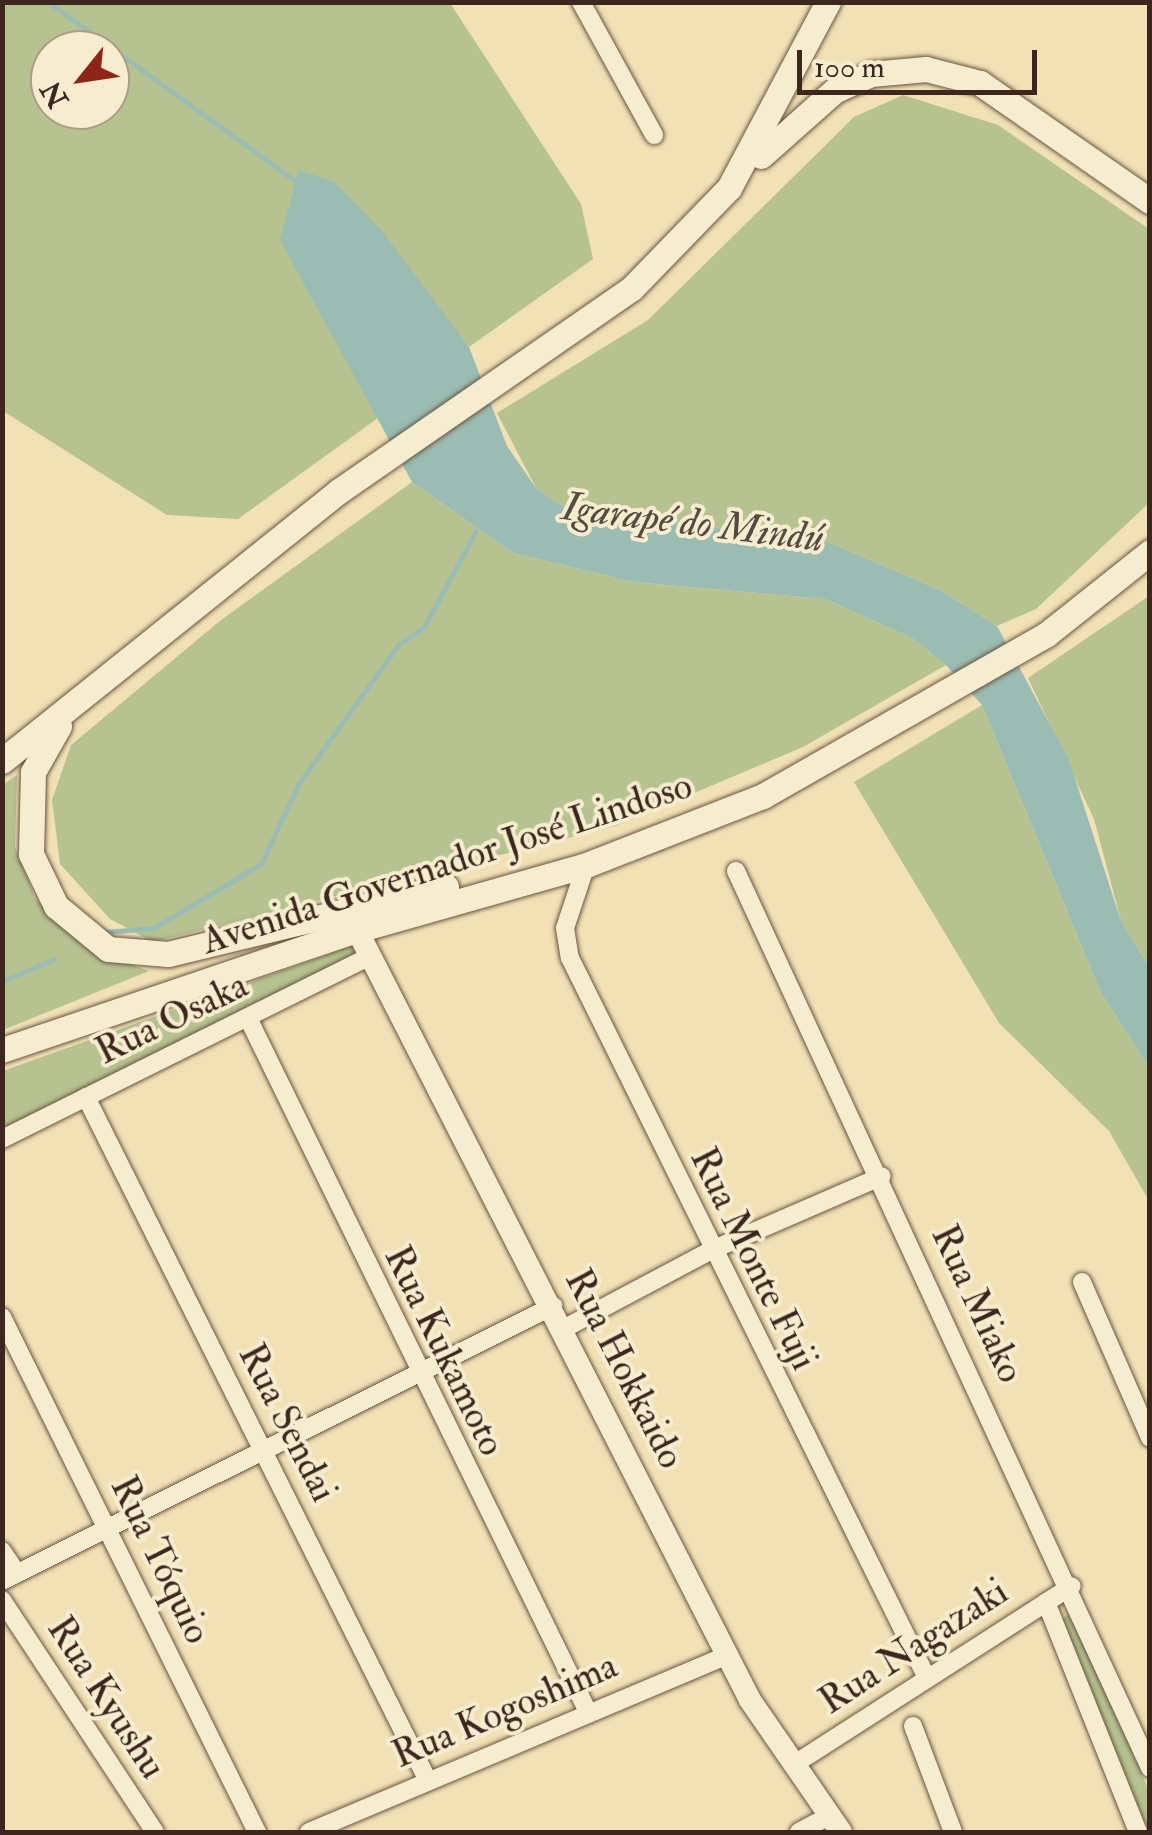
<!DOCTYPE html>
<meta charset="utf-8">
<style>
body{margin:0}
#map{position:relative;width:1152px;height:1835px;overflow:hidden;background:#f1e1b5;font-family:"IM FELL Double Pica",serif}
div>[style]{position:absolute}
.green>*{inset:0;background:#b6c390}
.water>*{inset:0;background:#9bbcb3}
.stream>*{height:5px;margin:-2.5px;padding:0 2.5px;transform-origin:2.5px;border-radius:2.5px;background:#9bbcb3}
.roads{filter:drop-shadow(0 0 2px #695543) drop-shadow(0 0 2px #695543)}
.minor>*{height:18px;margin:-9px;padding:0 9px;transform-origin:9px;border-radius:9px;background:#f6eccf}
.tertiary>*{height:22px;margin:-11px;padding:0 11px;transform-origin:11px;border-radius:11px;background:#f6eccf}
.secondary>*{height:25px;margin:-12.5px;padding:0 12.5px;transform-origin:12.5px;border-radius:12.5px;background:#f6eccf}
span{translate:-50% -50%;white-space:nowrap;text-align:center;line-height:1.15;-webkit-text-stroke:8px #f6eccf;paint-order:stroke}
.street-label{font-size:38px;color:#3c261d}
.water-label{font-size:40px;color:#544c42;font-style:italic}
.frame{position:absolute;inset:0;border:5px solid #3c261d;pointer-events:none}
.north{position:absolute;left:30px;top:30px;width:100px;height:100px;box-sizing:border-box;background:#f6eccf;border:2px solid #ac9d88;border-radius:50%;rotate:240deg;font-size:28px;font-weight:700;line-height:40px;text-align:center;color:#3c261d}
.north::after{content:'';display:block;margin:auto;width:35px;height:45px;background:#8f2418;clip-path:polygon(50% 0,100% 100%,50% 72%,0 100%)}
.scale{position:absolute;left:797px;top:50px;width:240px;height:45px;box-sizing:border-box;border:5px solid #3c261d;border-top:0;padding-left:12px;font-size:30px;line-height:35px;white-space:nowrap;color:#3c261d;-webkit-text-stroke:8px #f6eccf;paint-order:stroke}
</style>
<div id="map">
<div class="green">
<i style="clip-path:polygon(evenodd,2px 3px,450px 3px,581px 204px,593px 259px,469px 347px,335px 182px,281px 240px,378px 418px,238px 519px,167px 515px,3px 411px,2px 3px,50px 50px,110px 50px,110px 110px,50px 110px,50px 50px)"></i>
<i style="clip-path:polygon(903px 95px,998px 125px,1149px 229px,1149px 503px,1036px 609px,997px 626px,942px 591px,828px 542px,565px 508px,536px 488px,497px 413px,648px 320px,854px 117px)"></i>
<i style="clip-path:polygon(412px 482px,513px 553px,633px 582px,825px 599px,912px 638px,946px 665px,803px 747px,616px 826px,153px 942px,110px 919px,60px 864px,52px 800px,71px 745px,221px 620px)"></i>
<i style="clip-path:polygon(1149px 596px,1149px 966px,1121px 921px,1094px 819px,1028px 678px)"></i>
<i style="clip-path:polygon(982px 705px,1101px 993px,1149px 1067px,1149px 1201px,1109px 1131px,999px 1023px,854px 782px)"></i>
<i style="clip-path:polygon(17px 775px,15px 847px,35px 898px,84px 947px,149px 971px,3px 1030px,2px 785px)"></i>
<i style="clip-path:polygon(352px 946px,355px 954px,3px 1130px,3px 1071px)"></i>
<i style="clip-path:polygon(1073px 1611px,1149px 1791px,1149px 1832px,1059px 1621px)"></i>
</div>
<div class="water">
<i style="clip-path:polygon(299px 170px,335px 182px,382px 231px,469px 347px,507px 446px,536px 488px,565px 508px,828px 542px,942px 591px,997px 626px,1069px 760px,1121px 921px,1149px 966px,1149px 1067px,1101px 993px,982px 705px,946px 665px,912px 638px,825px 599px,633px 582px,513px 553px,412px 482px,280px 240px)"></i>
</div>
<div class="stream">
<i style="left:48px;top:2px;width:309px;rotate:35.9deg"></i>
<i style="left:104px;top:932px;width:50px;rotate:-4.6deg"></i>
<i style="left:154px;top:928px;width:125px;rotate:-30.9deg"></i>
<i style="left:261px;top:864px;width:89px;rotate:-64.9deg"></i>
<i style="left:299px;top:783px;width:171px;rotate:-54.3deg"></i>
<i style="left:399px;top:644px;width:30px;rotate:-34deg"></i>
<i style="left:424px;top:627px;width:109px;rotate:-61.6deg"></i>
<i style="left:2px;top:981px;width:56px;rotate:-22.9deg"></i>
</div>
<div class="roads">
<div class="minor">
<i style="left:581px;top:2px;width:152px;rotate:61.2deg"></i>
<i style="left:586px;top:865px;width:66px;rotate:108.4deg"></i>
<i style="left:565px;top:928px;width:30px;rotate:81deg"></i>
<i style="left:570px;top:958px;width:799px;rotate:63.63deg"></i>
<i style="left:736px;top:871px;width:988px;rotate:65.22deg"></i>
<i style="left:248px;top:1018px;width:771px;rotate:63.9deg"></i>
<i style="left:86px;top:1097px;width:762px;rotate:63.43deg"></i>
<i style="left:2px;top:1139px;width:412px;rotate:-26.4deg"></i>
<i style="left:1082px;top:1282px;width:170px;rotate:66.4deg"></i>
<i style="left:2px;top:1317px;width:575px;rotate:63.66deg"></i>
<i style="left:565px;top:1328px;width:166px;rotate:-28deg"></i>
<i style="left:712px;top:1250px;width:185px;rotate:-23.5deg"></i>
<i style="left:2px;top:1551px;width:27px;rotate:56deg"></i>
<i style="left:2px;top:1581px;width:616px;rotate:-26.52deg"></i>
<i style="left:2px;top:1600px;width:278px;rotate:56.6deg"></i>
<i style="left:1046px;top:1602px;width:248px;rotate:68.2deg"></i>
<i style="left:913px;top:1726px;width:113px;rotate:69.3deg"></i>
<i style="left:793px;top:1765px;width:331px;rotate:-32.7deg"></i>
<i style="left:309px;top:1832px;width:456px;rotate:-22.9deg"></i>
<i style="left:799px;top:1832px;width:36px;rotate:-28deg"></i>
</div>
<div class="tertiary">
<i style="left:357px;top:930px;width:864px;rotate:62.96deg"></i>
<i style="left:750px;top:1700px;width:160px;rotate:55.4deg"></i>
</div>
<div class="secondary">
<i style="left:761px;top:156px;width:98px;rotate:-41.7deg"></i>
<i style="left:834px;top:91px;width:41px;rotate:-24.7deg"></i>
<i style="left:871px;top:74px;width:55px;rotate:-5.2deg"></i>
<i style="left:926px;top:69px;width:56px;rotate:14.5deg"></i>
<i style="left:980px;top:83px;width:207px;rotate:34.8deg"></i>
<i style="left:59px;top:726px;width:53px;rotate:119.5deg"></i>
<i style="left:33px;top:772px;width:82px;rotate:91.4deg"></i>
<i style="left:31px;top:854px;width:58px;rotate:64.3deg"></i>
<i style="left:56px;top:906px;width:67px;rotate:39.6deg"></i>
<i style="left:108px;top:949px;width:60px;rotate:4.8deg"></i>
<i style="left:168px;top:954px;width:286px;rotate:-13.6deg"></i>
<i style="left:2px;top:761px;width:432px;rotate:-38.7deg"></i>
<i style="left:339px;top:491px;width:356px;rotate:-34.7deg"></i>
<i style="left:632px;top:288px;width:139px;rotate:-45.9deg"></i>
<i style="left:729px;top:188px;width:211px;rotate:-62deg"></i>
<i style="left:2px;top:1050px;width:375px;rotate:-18.7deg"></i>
<i style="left:357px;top:930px;width:238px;rotate:-15.8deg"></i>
<i style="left:586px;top:865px;width:190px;rotate:-21.3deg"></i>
<i style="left:763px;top:796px;width:327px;rotate:-29.7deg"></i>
<i style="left:1047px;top:634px;width:132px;rotate:-38.5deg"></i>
</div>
</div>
<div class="street-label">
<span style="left:447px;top:864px;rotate:-18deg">Avenida Governador José Lindoso</span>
<span style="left:172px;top:1019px;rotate:-26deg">Rua Osaka</span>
<span style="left:753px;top:1259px;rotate:64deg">Rua Monte Fuji</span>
<span style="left:977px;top:1304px;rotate:65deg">Rua Miako</span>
<span style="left:444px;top:1351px;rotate:64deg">Rua Kukamoto</span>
<span style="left:624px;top:1369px;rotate:63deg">Rua Hokkaido</span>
<span style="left:287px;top:1423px;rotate:63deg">Rua Sendai</span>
<span style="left:160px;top:1560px;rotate:64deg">Rua Tóquio</span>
<span style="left:914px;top:1647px;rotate:-33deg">Rua Nagazaki</span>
<span style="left:106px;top:1698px;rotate:57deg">Rua Kyushu</span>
<span style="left:505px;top:1711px;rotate:-23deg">Rua Kogoshima</span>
</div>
<div class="water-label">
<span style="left:693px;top:523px;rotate:7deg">Igarapé do Mindú</span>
</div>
<div class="frame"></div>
<div class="north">N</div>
<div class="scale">100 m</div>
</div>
